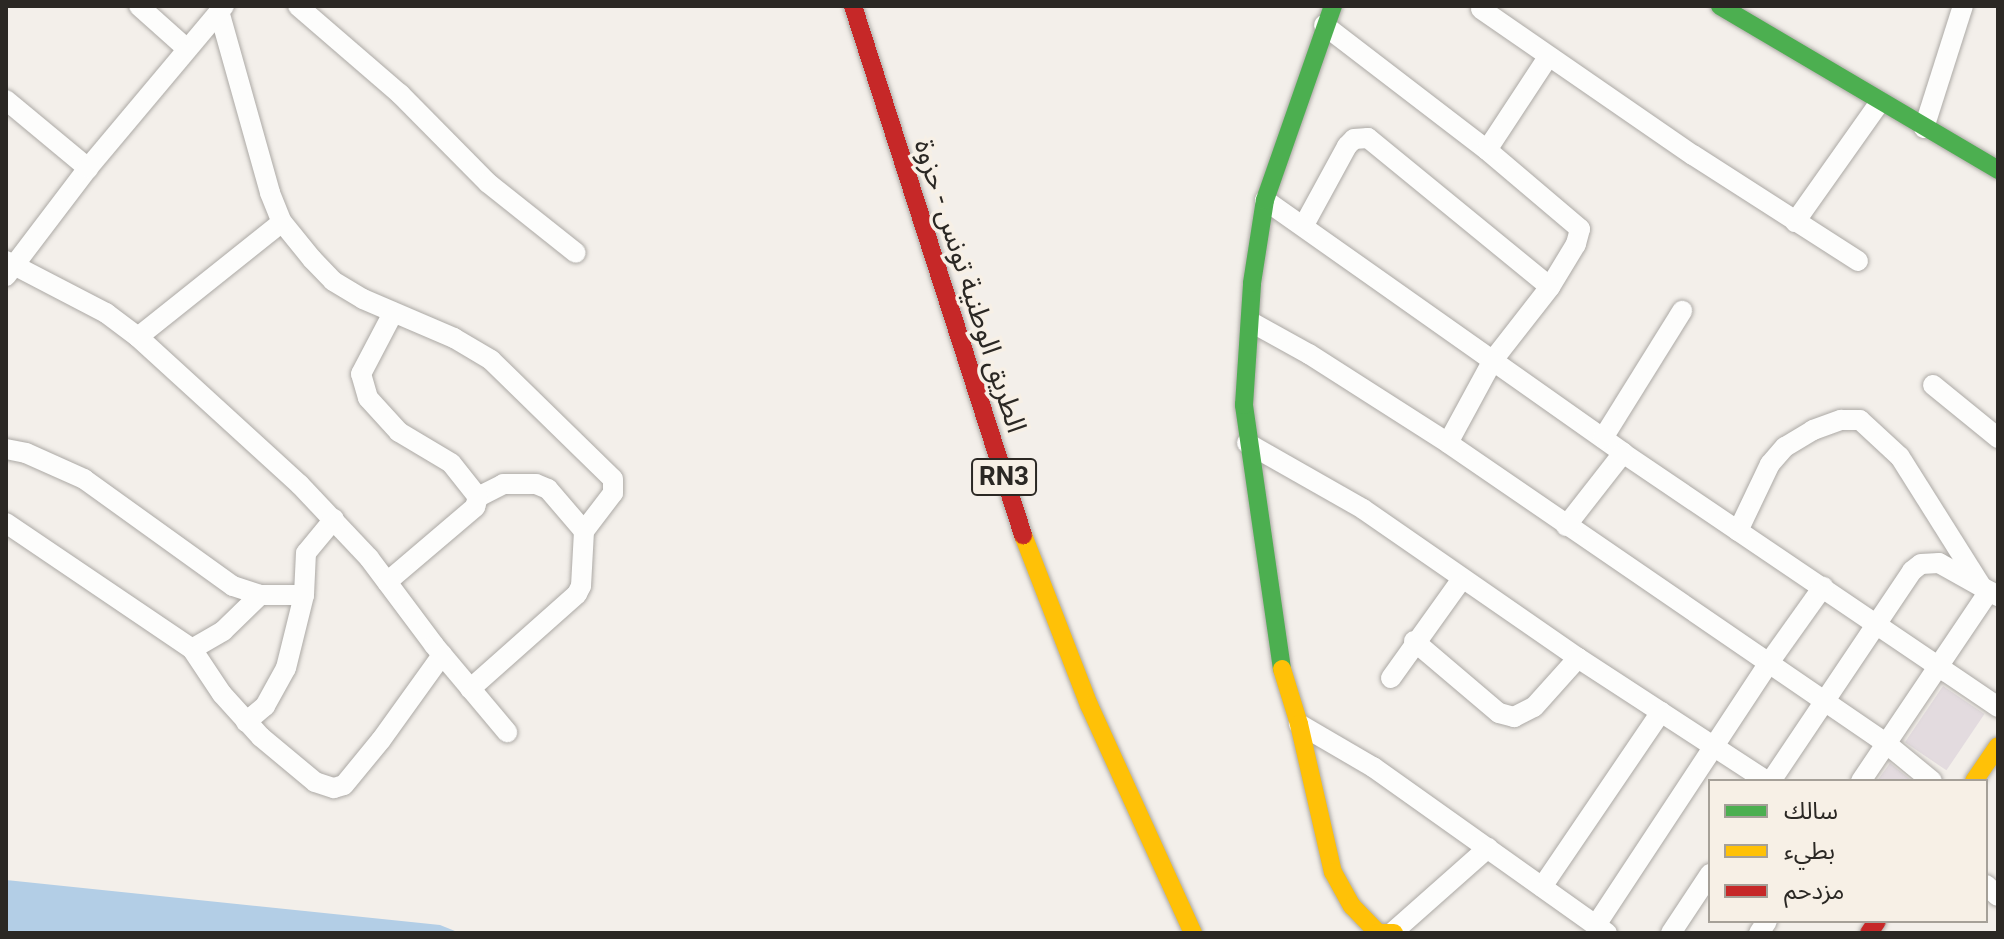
<!DOCTYPE html>
<meta charset="utf-8">
<style>
body{margin:0}
#map{position:relative;width:2004px;height:939px;overflow:hidden;background:#f3efea;font-family:Roboto,"Noto Sans Arabic",sans-serif}
div>[style]{position:absolute}
.water>*{inset:0;background:#b3cee6}
.building>*{inset:0;background:#e3dbdf;transform-origin:0 0}
.roads{filter:drop-shadow(0 0 2px #aca9a5) drop-shadow(0 0 2px #aca9a5)}
.street>*{height:20px;margin:-10px;padding:0 10px;transform-origin:10px;border-radius:10px;background:#fdfdfc}
.fast>*{height:18px;margin:-9px;padding:0 9px;transform-origin:9px;border-radius:9px;background:#4caf50}
.slow>*{height:18px;margin:-9px;padding:0 9px;transform-origin:9px;border-radius:9px;background:#ffc107}
.jam>*{height:18px;margin:-9px;padding:0 9px;transform-origin:9px;border-radius:9px;background:#c62828}
span{translate:-50% -50%;white-space:nowrap;text-align:center;line-height:1.15;-webkit-text-stroke:7px #f7f0e6;paint-order:stroke}
.shield-label span{padding:2px 6px;background:#f7f0e6;border:2px solid;border-radius:6px;-webkit-text-stroke-width:0}
.shield-label{font-size:26px;color:#2b2824;font-weight:700}
.street-label{font-size:28px;color:#2b2824}
.frame{position:absolute;inset:0;border:8px solid #2b2824;pointer-events:none}
.legend{position:absolute;left:1708px;top:779px;width:280px;height:144px;box-sizing:border-box;background:#f7f0e6;border:2px solid #a5a098;margin:0;padding:10px 14px;list-style:none;font-size:24px;color:#2b2824}
.legend li{display:flex;align-items:center;gap:16px;height:40px}
.legend b{width:40px;border:2px solid #a5a098}
</style>
<div id="map">
<div class="water">
<i style="clip-path:polygon(6px 880px,440px 925px,460px 933px,6px 933px)"></i>
</div>
<div class="building">
<i style="left:1943px;top:686px;width:50px;height:68px;rotate:34deg"></i>
<i style="clip-path:polygon(1890px 763px,1912px 781px,1877px 781px)"></i>
</div>
<div class="roads">
<div class="street">
<i style="left:139px;top:6px;width:63px;rotate:41.8deg"></i>
<i style="left:298px;top:6px;width:135px;rotate:40.8deg"></i>
<i style="left:400px;top:94px;width:125px;rotate:45.3deg"></i>
<i style="left:488px;top:183px;width:112px;rotate:38.5deg"></i>
<i style="left:1481px;top:9px;width:257px;rotate:34.6deg"></i>
<i style="left:1693px;top:155px;width:196px;rotate:32.7deg"></i>
<i style="left:219px;top:11px;width:189px;rotate:74.3deg"></i>
<i style="left:270px;top:193px;width:31px;rotate:68deg"></i>
<i style="left:282px;top:222px;width:48px;rotate:51deg"></i>
<i style="left:312px;top:259px;width:30px;rotate:46deg"></i>
<i style="left:333px;top:281px;width:35px;rotate:31deg"></i>
<i style="left:363px;top:299px;width:99px;rotate:23.2deg"></i>
<i style="left:454px;top:338px;width:43px;rotate:30.7deg"></i>
<i style="left:491px;top:360px;width:170px;rotate:44.3deg"></i>
<i style="left:613px;top:479px;width:14px;rotate:90deg"></i>
<i style="left:613px;top:493px;width:48px;rotate:127.3deg"></i>
<i style="left:584px;top:531px;width:55px;rotate:93.1deg"></i>
<i style="left:581px;top:586px;width:9px;rotate:117deg"></i>
<i style="left:577px;top:594px;width:143px;rotate:138.4deg"></i>
<i style="left:1324px;top:25px;width:205px;rotate:37.5deg"></i>
<i style="left:1487px;top:150px;width:122px;rotate:40.3deg"></i>
<i style="left:1580px;top:229px;width:16px;rotate:105deg"></i>
<i style="left:1576px;top:244px;width:50px;rotate:121.2deg"></i>
<i style="left:1550px;top:287px;width:93px;rotate:128deg"></i>
<i style="left:1493px;top:360px;width:94px;rotate:118.5deg"></i>
<i style="left:6px;top:100px;width:107px;rotate:39.7deg"></i>
<i style="left:1924px;top:128px;width:128px;rotate:-72.3deg"></i>
<i style="left:1487px;top:150px;width:111px;rotate:-56.7deg"></i>
<i style="left:1265px;top:200px;width:438px;rotate:35.2deg"></i>
<i style="left:1623px;top:453px;width:453px;rotate:34.1deg"></i>
<i style="left:1795px;top:222px;width:147px;rotate:-54.7deg"></i>
<i style="left:1304px;top:225px;width:90px;rotate:-61.4deg"></i>
<i style="left:1347px;top:146px;width:10px;rotate:-45deg"></i>
<i style="left:1354px;top:139px;width:14px;rotate:-4deg"></i>
<i style="left:1368px;top:138px;width:235px;rotate:39.3deg"></i>
<i style="left:6px;top:261px;width:113px;rotate:27.5deg"></i>
<i style="left:106px;top:313px;width:40px;rotate:37deg"></i>
<i style="left:138px;top:337px;width:219px;rotate:42.4deg"></i>
<i style="left:300px;top:485px;width:100px;rotate:46.6deg"></i>
<i style="left:369px;top:558px;width:109px;rotate:53.2deg"></i>
<i style="left:434px;top:645px;width:114px;rotate:50deg"></i>
<i style="left:6px;top:276px;width:136px;rotate:-52.8deg"></i>
<i style="left:88px;top:168px;width:212px;rotate:-50deg"></i>
<i style="left:1251px;top:322px;width:66px;rotate:28.9deg"></i>
<i style="left:1309px;top:354px;width:165px;rotate:32.6deg"></i>
<i style="left:1448px;top:443px;width:532px;rotate:34.44deg"></i>
<i style="left:1887px;top:744px;width:58px;rotate:39.4deg"></i>
<i style="left:138px;top:337px;width:184px;rotate:-38.6deg"></i>
<i style="left:1933px;top:385px;width:84px;rotate:39.2deg"></i>
<i style="left:1603px;top:438px;width:150px;rotate:-58.1deg"></i>
<i style="left:1247px;top:443px;width:133px;rotate:29.6deg"></i>
<i style="left:1363px;top:509px;width:262px;rotate:34.7deg"></i>
<i style="left:1578px;top:658px;width:225px;rotate:33.1deg"></i>
<i style="left:6px;top:449px;width:20px;rotate:11deg"></i>
<i style="left:26px;top:453px;width:64px;rotate:24.1deg"></i>
<i style="left:84px;top:479px;width:183px;rotate:35.7deg"></i>
<i style="left:233px;top:586px;width:28px;rotate:18deg"></i>
<i style="left:260px;top:595px;width:44px"></i>
<i style="left:478px;top:497px;width:28px;rotate:-27deg"></i>
<i style="left:503px;top:484px;width:33px"></i>
<i style="left:536px;top:484px;width:13px;rotate:23deg"></i>
<i style="left:548px;top:489px;width:55px;rotate:49.4deg"></i>
<i style="left:6px;top:523px;width:225px;rotate:34.1deg"></i>
<i style="left:192px;top:649px;width:36px;rotate:-30deg"></i>
<i style="left:223px;top:631px;width:52px;rotate:-44.2deg"></i>
<i style="left:1566px;top:526px;width:93px;rotate:-52deg"></i>
<i style="left:1738px;top:531px;width:74px;rotate:-64.5deg"></i>
<i style="left:1770px;top:464px;width:23px;rotate:-49deg"></i>
<i style="left:1785px;top:447px;width:33px;rotate:-31deg"></i>
<i style="left:1813px;top:430px;width:30px;rotate:-20deg"></i>
<i style="left:1841px;top:420px;width:19px"></i>
<i style="left:1860px;top:420px;width:54px;rotate:42.8deg"></i>
<i style="left:1900px;top:457px;width:154px;rotate:57.8deg"></i>
<i style="left:387px;top:582px;width:116px;rotate:-40.4deg"></i>
<i style="left:475px;top:507px;width:10px;rotate:-73deg"></i>
<i style="left:478px;top:497px;width:43px;rotate:-128.5deg"></i>
<i style="left:451px;top:463px;width:61px;rotate:-149.2deg"></i>
<i style="left:399px;top:432px;width:46px;rotate:-132.4deg"></i>
<i style="left:368px;top:398px;width:25px;rotate:-106deg"></i>
<i style="left:361px;top:374px;width:69px;rotate:-62.3deg"></i>
<i style="left:1414px;top:641px;width:111px;rotate:40.3deg"></i>
<i style="left:1499px;top:713px;width:16px;rotate:15deg"></i>
<i style="left:1514px;top:717px;width:22px;rotate:-27deg"></i>
<i style="left:1534px;top:707px;width:66px;rotate:-48.1deg"></i>
<i style="left:192px;top:649px;width:54px;rotate:56.3deg"></i>
<i style="left:222px;top:694px;width:58px;rotate:47.8deg"></i>
<i style="left:261px;top:737px;width:70px;rotate:39.8deg"></i>
<i style="left:315px;top:782px;width:20px;rotate:18deg"></i>
<i style="left:334px;top:788px;width:10px;rotate:-17deg"></i>
<i style="left:344px;top:785px;width:58px;rotate:-50.6deg"></i>
<i style="left:381px;top:740px;width:105px;rotate:-54.3deg"></i>
<i style="left:1391px;top:678px;width:122px;rotate:-54.4deg"></i>
<i style="left:246px;top:722px;width:25px;rotate:-40deg"></i>
<i style="left:265px;top:706px;width:43px;rotate:-61.1deg"></i>
<i style="left:286px;top:668px;width:75px;rotate:-76.1deg"></i>
<i style="left:304px;top:595px;width:42px;rotate:-87.3deg"></i>
<i style="left:306px;top:553px;width:44px;rotate:-50.5deg"></i>
<i style="left:1299px;top:724px;width:86px;rotate:30.2deg"></i>
<i style="left:1373px;top:767px;width:287px;rotate:35.4deg"></i>
<i style="left:1771px;top:781px;width:253px;rotate:-56.1deg"></i>
<i style="left:1912px;top:571px;width:11px;rotate:-38deg"></i>
<i style="left:1921px;top:564px;width:18px;rotate:-3deg"></i>
<i style="left:1939px;top:563px;width:68px;rotate:29.2deg"></i>
<i style="left:1861px;top:781px;width:229px;rotate:-56deg"></i>
<i style="left:1986px;top:885px;width:16px;rotate:43deg"></i>
<i style="left:1542px;top:887px;width:212px;rotate:-55.8deg"></i>
<i style="left:1596px;top:925px;width:313px;rotate:-56.6deg"></i>
<i style="left:1768px;top:664px;width:95px;rotate:-54.5deg"></i>
<i style="left:1393px;top:932px;width:127px;rotate:-41.5deg"></i>
<i style="left:1671px;top:933px;width:71px;rotate:-56.5deg"></i>
<i style="left:1759px;top:933px;width:14px;rotate:-56deg"></i>
</div>
<div class="fast">
<i style="left:1720px;top:6px;width:323px;rotate:30.5deg"></i>
<i style="left:1282px;top:669px;width:267px;rotate:-98.2deg"></i>
<i style="left:1244px;top:405px;width:122px;rotate:-86.2deg"></i>
<i style="left:1252px;top:283px;width:84px;rotate:-81.1deg"></i>
<i style="left:1265px;top:200px;width:206px;rotate:-70.7deg"></i>
</div>
<div class="slow">
<i style="left:1023px;top:535px;width:182px;rotate:68.8deg"></i>
<i style="left:1089px;top:705px;width:251px;rotate:65.5deg"></i>
<i style="left:1282px;top:669px;width:58px;rotate:72.8deg"></i>
<i style="left:1299px;top:724px;width:152px;rotate:77.1deg"></i>
<i style="left:1333px;top:872px;width:39px;rotate:61deg"></i>
<i style="left:1352px;top:906px;width:37px;rotate:46deg"></i>
<i style="left:1378px;top:933px;width:16px"></i>
<i style="left:1974px;top:781px;width:42px;rotate:-55.6deg"></i>
</div>
<div class="jam">
<i style="left:853px;top:6px;width:556px;rotate:72.18deg"></i>
<i style="left:1869px;top:933px;width:14px;rotate:-56deg"></i>
</div>
</div>
<div class="shield-label">
<span style="left:1004px;top:477px">RN3</span>
</div>
<div class="street-label">
<span style="left:970px;top:286px;rotate:72deg">الطريق الوطنية تونس - حزوة</span>
</div>
<div class="frame"></div>
<ul class="legend">
<li><b style="height:10px;background:#4caf50"></b>سالك</li>
<li><b style="height:10px;background:#ffc107"></b>بطيء</li>
<li><b style="height:10px;background:#c62828"></b>مزدحم</li>
</ul>
</div>
